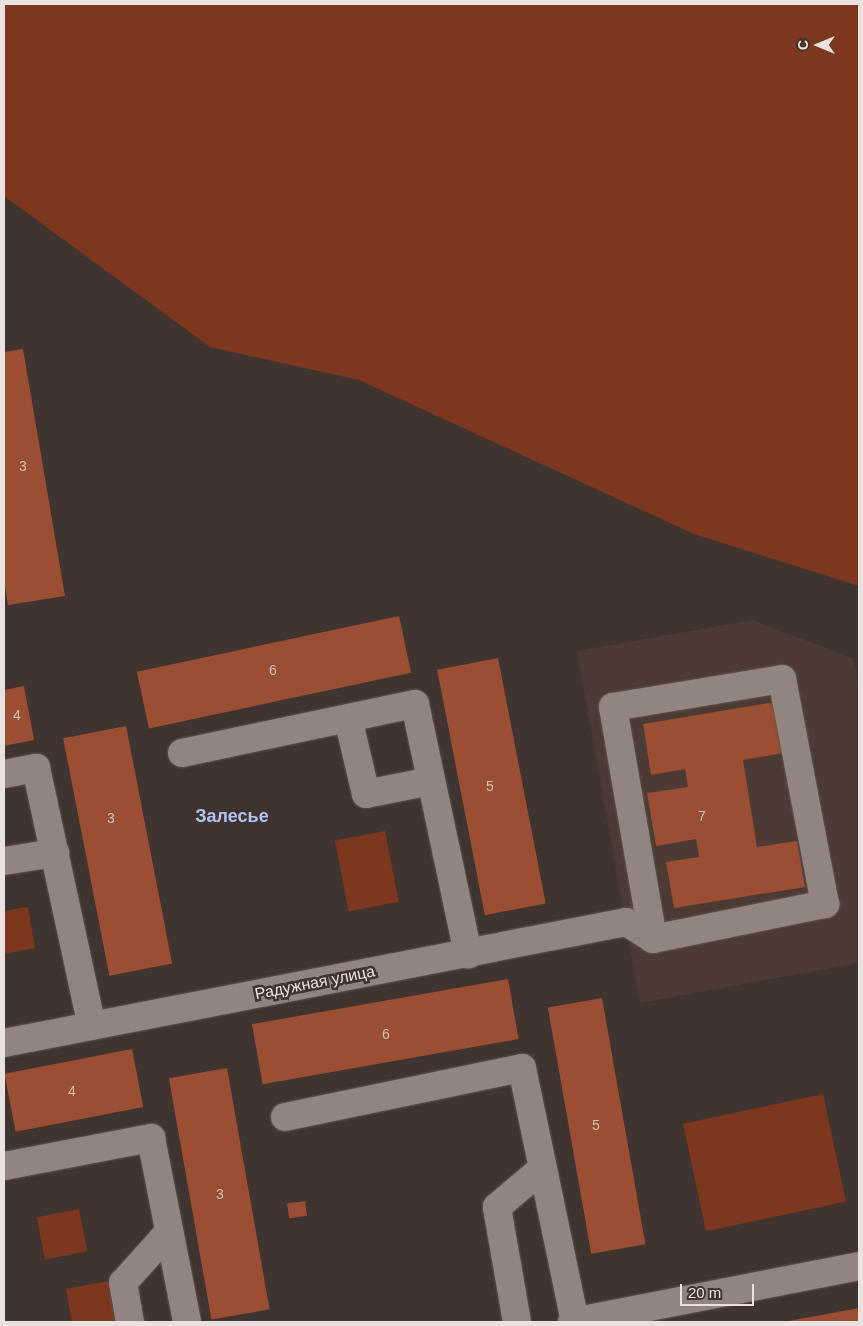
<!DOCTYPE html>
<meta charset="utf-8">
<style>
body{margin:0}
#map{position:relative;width:863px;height:1326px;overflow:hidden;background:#403430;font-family:Helvetica,sans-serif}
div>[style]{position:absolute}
.built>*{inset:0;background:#4d3a34}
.green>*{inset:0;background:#7d371e;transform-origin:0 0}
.building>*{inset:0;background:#9a4e33;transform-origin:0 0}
.roads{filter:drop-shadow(0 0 1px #5d5350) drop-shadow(0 0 1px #5d5350)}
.minor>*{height:28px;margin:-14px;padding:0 14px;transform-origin:14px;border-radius:14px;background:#92847f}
span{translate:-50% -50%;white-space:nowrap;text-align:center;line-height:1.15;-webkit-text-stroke:5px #403430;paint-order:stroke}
.number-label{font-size:14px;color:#d6bdb5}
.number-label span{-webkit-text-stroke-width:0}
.street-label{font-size:16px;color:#eae2e0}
.neighbourhood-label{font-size:18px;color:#b1c2f9;font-weight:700}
.frame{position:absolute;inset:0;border:5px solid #eae2e0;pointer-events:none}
.north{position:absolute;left:793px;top:20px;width:50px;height:50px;-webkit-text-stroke:4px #403430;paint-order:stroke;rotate:270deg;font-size:14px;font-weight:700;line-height:20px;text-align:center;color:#eae2e0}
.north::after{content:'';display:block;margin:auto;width:18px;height:22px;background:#eae2e0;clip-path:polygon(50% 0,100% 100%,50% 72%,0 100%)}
.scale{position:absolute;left:680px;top:1284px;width:74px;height:22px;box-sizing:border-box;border:2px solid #eae2e0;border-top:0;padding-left:6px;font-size:15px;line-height:18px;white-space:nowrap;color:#eae2e0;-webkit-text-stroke:4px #403430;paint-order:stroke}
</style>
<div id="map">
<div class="built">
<i style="clip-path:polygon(753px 620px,854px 659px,859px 692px,859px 963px,640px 1003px,577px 651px)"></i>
</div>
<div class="green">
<i style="clip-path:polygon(4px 4px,859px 4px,859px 586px,694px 534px,359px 380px,210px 347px,4px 196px)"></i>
<i style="left:385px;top:831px;width:72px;height:51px;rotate:79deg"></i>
<i style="clip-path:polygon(28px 907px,35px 948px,4px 954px,4px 911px)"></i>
<i style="left:823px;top:1094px;width:110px;height:143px;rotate:78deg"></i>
<i style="left:79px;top:1209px;width:43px;height:43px;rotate:79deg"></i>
<i style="clip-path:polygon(108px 1281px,115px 1322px,72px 1322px,66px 1289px)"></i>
</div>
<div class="building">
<i style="clip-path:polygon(23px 349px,65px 596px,8px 605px,4px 579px,4px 352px)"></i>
<i style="left:399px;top:616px;width:58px;height:268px;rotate:78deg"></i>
<i style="left:498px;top:658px;width:250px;height:62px;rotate:79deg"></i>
<i style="clip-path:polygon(24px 686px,34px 740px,4px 746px,4px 690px)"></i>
<i style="clip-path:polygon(775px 702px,783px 753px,743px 760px,757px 847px,797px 841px,805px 887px,674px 908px,666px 862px,699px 857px,696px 839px,656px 846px,647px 793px,688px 787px,685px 769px,651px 775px,643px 724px)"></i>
<i style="left:126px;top:726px;width:242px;height:64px;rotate:79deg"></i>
<i style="left:508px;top:979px;width:61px;height:260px;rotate:80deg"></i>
<i style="left:602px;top:998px;width:250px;height:55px;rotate:80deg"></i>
<i style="left:132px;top:1049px;width:59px;height:130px;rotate:79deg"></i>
<i style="left:227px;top:1068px;width:245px;height:59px;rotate:80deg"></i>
<i style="left:305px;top:1201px;width:15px;height:18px;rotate:82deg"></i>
<i style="clip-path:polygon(859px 1308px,859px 1322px,789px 1322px,789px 1321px)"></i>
</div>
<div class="roads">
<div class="minor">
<i style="left:348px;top:718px;width:78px;rotate:76.7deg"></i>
<i style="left:366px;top:794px;width:66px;rotate:-11.3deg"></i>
<i style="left:182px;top:753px;width:238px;rotate:-11.9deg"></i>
<i style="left:415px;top:704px;width:256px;rotate:78deg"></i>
<i style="left:4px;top:774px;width:33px;rotate:-11deg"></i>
<i style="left:36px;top:768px;width:264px;rotate:77.8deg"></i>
<i style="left:4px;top:861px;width:52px;rotate:-8.9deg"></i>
<i style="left:4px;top:1043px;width:634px;rotate:-11.01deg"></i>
<i style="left:626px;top:922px;width:32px;rotate:32deg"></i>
<i style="left:653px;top:939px;width:176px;rotate:-11.5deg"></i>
<i style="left:825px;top:904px;width:229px;rotate:-100.8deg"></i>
<i style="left:782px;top:679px;width:171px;rotate:170.6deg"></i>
<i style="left:613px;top:707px;width:235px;rotate:80.2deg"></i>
<i style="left:285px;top:1117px;width:242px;rotate:-11.7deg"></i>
<i style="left:522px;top:1068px;width:259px;rotate:78.2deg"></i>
<i style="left:4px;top:1166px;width:150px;rotate:-10.8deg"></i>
<i style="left:151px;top:1138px;width:187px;rotate:78.9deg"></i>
<i style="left:130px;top:1322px;width:40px;rotate:-100deg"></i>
<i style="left:123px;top:1283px;width:69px;rotate:-48deg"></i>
<i style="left:517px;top:1322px;width:117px;rotate:-99.9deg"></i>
<i style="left:497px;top:1207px;width:60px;rotate:-40.3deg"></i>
<i style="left:572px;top:1322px;width:292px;rotate:-11deg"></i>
</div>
</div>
<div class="number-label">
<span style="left:23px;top:466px">3</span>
<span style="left:273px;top:670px">6</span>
<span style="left:17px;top:715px">4</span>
<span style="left:490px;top:786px">5</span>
<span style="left:702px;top:816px">7</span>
<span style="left:111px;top:818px">3</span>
<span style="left:386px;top:1034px">6</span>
<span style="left:72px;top:1091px">4</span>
<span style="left:596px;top:1125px">5</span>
<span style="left:220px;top:1194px">3</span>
</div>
<div class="street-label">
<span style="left:315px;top:983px;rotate:-11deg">Радужная улица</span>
</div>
<div class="neighbourhood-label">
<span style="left:232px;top:816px">Залесье</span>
</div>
<div class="frame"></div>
<div class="north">С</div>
<div class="scale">20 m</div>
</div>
